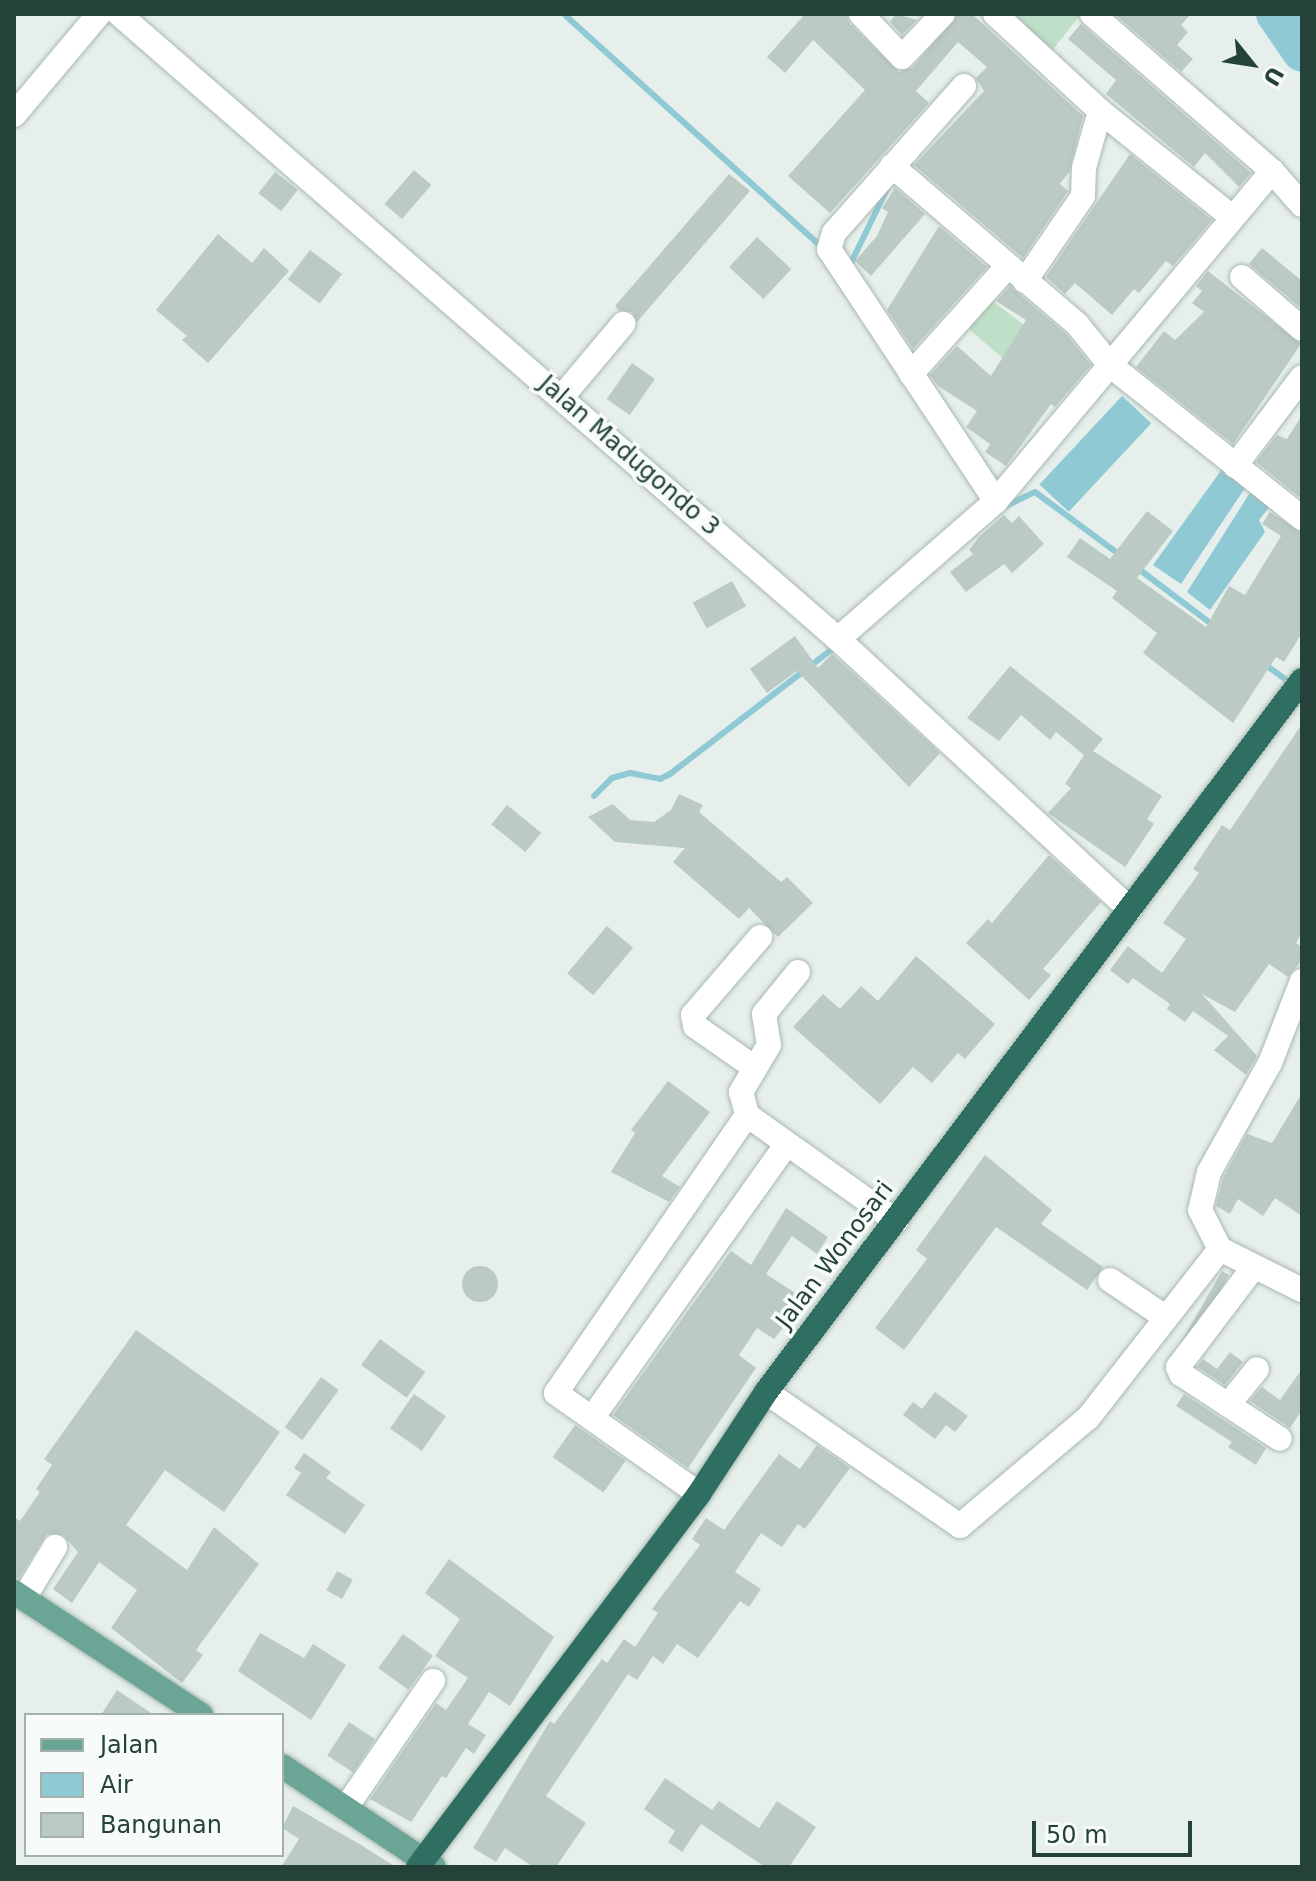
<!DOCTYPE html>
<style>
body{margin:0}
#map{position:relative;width:1316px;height:1881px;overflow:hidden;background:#e6efeb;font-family:"DejaVu Sans",sans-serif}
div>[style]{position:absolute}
.green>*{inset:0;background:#bfe0c8}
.water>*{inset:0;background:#8ec9d4;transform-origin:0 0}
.stream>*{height:6px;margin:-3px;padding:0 3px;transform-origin:3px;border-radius:3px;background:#8ec9d4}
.river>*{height:38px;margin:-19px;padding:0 19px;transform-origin:19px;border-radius:19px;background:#8ec9d4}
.building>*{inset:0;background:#bbcac4;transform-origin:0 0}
.round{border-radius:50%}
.roads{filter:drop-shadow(0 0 2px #a8b8b2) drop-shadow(0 0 2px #a8b8b2)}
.minor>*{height:24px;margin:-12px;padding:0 12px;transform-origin:12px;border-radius:12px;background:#fff}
.major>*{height:24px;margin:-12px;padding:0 12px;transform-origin:12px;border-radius:12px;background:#6aa596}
.highway>*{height:24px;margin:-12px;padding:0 12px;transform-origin:12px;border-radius:12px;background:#2f6f62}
span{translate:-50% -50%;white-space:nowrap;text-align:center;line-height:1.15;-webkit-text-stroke:7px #f7fbf9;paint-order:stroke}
.street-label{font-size:24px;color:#24423a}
.frame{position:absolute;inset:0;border:16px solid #24423a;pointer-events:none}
.legend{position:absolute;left:24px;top:1713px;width:260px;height:144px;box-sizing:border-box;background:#f7fbf9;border:2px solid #a3b1ad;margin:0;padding:10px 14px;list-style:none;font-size:24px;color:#24423a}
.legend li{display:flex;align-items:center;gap:16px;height:40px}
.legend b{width:40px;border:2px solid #a3b1ad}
.north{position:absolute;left:1212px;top:24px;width:80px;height:80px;-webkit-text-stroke:6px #f7fbf9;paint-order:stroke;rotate:120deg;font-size:22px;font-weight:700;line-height:32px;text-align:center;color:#24423a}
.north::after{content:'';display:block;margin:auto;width:28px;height:36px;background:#24423a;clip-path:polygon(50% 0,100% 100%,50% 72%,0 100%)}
.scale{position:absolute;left:1032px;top:1821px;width:160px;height:36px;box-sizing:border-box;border:4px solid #24423a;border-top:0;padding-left:10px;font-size:24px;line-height:28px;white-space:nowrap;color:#24423a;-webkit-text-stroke:6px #f7fbf9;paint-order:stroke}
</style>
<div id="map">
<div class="green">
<i style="clip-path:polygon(1003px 14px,1081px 14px,1050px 53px)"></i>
<i style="clip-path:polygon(994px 302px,1051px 346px,1023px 376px,970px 330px,974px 314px)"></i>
</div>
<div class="water">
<i style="left:1122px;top:396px;width:40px;height:121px;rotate:43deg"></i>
<i style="clip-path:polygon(1222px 469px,1245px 488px,1181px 584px,1153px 565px)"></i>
<i style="clip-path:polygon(1251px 491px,1271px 505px,1259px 520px,1265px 532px,1210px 610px,1187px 592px)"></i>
</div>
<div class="stream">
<i style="left:566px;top:16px;width:346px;rotate:42.1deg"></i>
<i style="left:848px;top:269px;width:89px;rotate:-64deg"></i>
<i style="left:1004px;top:507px;width:34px;rotate:-26deg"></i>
<i style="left:1035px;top:492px;width:106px;rotate:36.5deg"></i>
<i style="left:1136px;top:567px;width:96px;rotate:37deg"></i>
<i style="left:1263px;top:663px;width:37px;rotate:36deg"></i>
<i style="left:594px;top:796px;width:25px;rotate:-45deg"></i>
<i style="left:612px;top:778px;width:19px;rotate:-16deg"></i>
<i style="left:630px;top:773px;width:31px;rotate:11deg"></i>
<i style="left:660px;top:779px;width:11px;rotate:-27deg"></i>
<i style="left:670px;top:774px;width:210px;rotate:-37.6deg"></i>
</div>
<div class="river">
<i style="left:1275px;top:14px;width:47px;rotate:55.3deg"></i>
</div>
<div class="building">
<i style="clip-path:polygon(805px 14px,846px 14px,850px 24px,899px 72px,913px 67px,958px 14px,972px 14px,1083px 116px,1069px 172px,1060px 184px,1068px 191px,1023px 258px,914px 165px,984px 91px,976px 78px,987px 67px,958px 42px,916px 91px,929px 103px,830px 213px,788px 176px,865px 90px,813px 40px,785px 73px,767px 57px)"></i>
<i style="clip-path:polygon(896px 14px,917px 20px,902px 35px,890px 22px)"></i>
<i style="clip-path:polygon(1115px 14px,1191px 14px,1181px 25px,1188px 32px,1177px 45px,1193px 59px,1181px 72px)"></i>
<i style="clip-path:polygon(1081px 24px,1251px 173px,1239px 187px,1205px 153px,1194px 167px,1106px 94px,1116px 80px,1068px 39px)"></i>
<i style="clip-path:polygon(1130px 154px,1212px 220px,1173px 266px,1166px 261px,1139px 293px,1134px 289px,1112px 315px,1075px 283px,1065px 294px,1046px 277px)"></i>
<i style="left:414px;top:170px;width:23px;height:45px;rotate:41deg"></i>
<i style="left:275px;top:172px;width:29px;height:27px;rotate:38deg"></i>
<i style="clip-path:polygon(729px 174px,750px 191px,637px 322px,632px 312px,619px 310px,615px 306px)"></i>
<i style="clip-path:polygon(895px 188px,925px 214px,871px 276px,855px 261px,877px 236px,888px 212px,882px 208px)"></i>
<i style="clip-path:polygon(939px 226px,987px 267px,913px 349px,887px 310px)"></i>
<i style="clip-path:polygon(218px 234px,252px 263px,264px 248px,289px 271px,208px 363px,182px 340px,187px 336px,156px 310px)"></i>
<i style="left:757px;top:237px;width:47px;height:41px;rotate:43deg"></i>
<i style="clip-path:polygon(1262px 248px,1302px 281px,1302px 309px,1249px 264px)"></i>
<i style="left:310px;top:250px;width:40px;height:37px;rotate:37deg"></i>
<i style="clip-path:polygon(1208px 271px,1301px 344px,1233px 444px,1136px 367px,1164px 331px,1175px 340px,1204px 312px,1192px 303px,1202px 291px,1196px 286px)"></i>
<i style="clip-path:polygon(1010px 286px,1066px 334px,1091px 365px,1055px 407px,1051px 404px,1006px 466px,985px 452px,990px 444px,966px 427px,977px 411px,938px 386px,930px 375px,957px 346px,991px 376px,1026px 320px,996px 301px)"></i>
<i style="left:632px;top:363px;width:28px;height:44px;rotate:35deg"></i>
<i style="clip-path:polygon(1302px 415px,1302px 499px,1256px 462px,1277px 435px,1287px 439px)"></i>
<i style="clip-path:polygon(1147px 511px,1173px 531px,1137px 578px,1206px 627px,1229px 586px,1245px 595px,1281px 536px,1262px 524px,1270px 512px,1302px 533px,1302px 633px,1284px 662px,1276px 657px,1233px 723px,1143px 653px,1157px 633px,1112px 598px,1117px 591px,1067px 557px,1080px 538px,1110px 559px)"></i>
<i style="clip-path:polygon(1004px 515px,1012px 523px,1019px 516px,1044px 544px,1012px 573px,1004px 564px,966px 592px,950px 572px,973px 554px,969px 550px,979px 537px)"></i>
<i style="left:732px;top:581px;width:29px;height:45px;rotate:61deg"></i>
<i style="clip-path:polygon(795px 636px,818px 668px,832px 654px,940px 753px,909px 787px,797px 671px,767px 693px,750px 669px)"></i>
<i style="clip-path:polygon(1010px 666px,1103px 739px,1093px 751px,1162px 796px,1147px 819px,1154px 824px,1125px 867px,1048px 813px,1071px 788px,1065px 784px,1084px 755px,1056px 732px,1050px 740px,1021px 715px,999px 741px,967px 718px)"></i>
<i style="clip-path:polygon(1302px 724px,1302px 932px,1296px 943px,1302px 947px,1302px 960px,1288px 977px,1269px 964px,1235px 1012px,1202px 994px,1257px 1056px,1246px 1075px,1214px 1050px,1228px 1036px,1193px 1011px,1185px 1022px,1167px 1009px,1170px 1004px,1133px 978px,1128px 984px,1110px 970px,1128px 946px,1162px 973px,1186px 939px,1163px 923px,1199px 873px,1193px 869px,1222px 825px,1230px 830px)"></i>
<i style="clip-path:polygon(679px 794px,703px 805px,699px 812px,781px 882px,787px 877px,813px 903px,778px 937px,749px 908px,739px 919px,673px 862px,685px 848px,615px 842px,588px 817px,613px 804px,630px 820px,654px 822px,671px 810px)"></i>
<i style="left:507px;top:805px;width:44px;height:25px;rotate:39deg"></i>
<i style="clip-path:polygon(1049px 855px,1101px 902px,1043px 969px,1051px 975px,1029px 1000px,966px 943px,988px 919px,992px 923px)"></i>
<i style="left:607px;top:926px;width:34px;height:62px;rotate:40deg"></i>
<i style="clip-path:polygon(916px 956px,995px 1024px,965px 1059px,958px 1053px,932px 1083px,913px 1067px,880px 1104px,793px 1027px,823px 994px,840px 1009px,861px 986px,878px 1001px)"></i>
<i style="clip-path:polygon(668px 1081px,710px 1112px,662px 1176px,680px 1187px,669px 1202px,611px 1172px,635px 1133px,631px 1130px)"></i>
<i style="clip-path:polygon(1302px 1093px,1302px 1216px,1275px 1198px,1263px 1216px,1238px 1199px,1230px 1214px,1216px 1206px,1223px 1178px,1247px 1134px,1272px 1143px)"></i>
<i style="clip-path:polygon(985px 1155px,1052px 1210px,1041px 1224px,1103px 1267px,1087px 1290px,996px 1227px,904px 1350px,875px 1328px,927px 1259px,916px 1250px)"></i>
<i style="clip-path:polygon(786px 1208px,828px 1237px,817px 1254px,792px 1236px,766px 1274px,806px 1300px,774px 1339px,757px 1328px,739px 1355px,756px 1368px,688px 1468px,613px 1415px,731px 1251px,751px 1265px)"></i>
<i class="round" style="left:462px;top:1266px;width:36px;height:36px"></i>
<i style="left:1222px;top:1271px;width:8px;height:105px;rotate:30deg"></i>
<i style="clip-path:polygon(136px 1330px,280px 1432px,224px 1512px,165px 1470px,126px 1525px,187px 1570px,214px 1527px,259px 1564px,196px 1650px,203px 1655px,182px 1683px,111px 1628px,137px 1590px,99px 1562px,72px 1603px,53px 1589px,78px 1552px,63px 1535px,47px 1534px,19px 1578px,14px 1577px,14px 1517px,20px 1521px,40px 1492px,36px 1489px,52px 1465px,44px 1459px)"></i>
<i style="left:380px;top:1339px;width:56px;height:32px;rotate:36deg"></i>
<i style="clip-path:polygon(1230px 1352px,1243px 1362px,1225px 1385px,1197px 1367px,1203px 1359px,1217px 1369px)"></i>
<i style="clip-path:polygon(1302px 1369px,1302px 1410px,1290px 1428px,1250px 1401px,1262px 1387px,1280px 1400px)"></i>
<i style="left:321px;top:1377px;width:22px;height:62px;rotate:36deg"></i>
<i style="clip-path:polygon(935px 1392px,968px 1416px,955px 1432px,946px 1425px,935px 1439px,903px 1415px,913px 1402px,922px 1409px)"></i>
<i style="left:414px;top:1394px;width:39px;height:42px;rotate:35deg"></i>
<i style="clip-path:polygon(1184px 1394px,1266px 1448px,1256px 1465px,1228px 1447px,1232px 1442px,1176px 1406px)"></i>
<i style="left:575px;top:1425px;width:62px;height:39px;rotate:35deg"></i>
<i style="clip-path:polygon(817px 1445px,850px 1468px,805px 1529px,798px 1524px,782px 1547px,761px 1533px,735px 1572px,761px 1589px,749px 1607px,740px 1601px,698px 1658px,677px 1644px,663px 1664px,653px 1656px,637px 1680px,628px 1674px,546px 1796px,586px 1823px,556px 1867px,533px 1867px,505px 1848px,496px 1862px,473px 1848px,550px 1721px,554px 1724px,602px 1659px,607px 1663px,624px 1639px,635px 1647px,658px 1613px,652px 1609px,700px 1545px,692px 1539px,706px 1518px,724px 1530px,779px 1454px,800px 1469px)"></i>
<i style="clip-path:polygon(304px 1453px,331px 1472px,326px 1478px,365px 1505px,345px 1534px,286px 1495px,301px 1473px,294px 1468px)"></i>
<i style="clip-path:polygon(449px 1559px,554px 1637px,510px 1706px,489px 1692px,468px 1724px,486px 1735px,474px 1754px,466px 1748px,446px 1778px,442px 1776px,411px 1822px,370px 1799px,436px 1703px,446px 1710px,468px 1678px,435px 1656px,460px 1619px,425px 1593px)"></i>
<i style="left:337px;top:1571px;width:18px;height:22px;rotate:29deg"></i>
<i style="clip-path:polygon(260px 1633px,304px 1658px,313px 1644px,346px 1665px,311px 1720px,238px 1671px)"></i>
<i style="left:403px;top:1634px;width:37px;height:42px;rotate:36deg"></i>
<i style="clip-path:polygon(117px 1690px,154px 1715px,101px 1715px)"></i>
<i style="left:349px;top:1722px;width:31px;height:40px;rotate:33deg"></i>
<i style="clip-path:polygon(665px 1778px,712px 1810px,719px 1801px,759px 1828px,777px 1801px,816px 1827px,789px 1867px,765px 1867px,701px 1824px,682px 1852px,668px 1842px,675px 1831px,644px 1809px)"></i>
<i style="clip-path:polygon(293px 1806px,361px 1845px,396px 1867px,281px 1867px,299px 1839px,282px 1828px)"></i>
</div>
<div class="roads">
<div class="minor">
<i style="left:119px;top:14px;width:953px;rotate:41deg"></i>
<i style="left:838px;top:639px;width:398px;rotate:42.8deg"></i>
<i style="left:861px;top:14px;width:59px;rotate:46.4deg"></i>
<i style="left:902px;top:57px;width:59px;rotate:-46.4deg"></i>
<i style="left:995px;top:14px;width:143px;rotate:42.7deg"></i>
<i style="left:1100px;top:111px;width:169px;rotate:38.8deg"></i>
<i style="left:964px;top:86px;width:196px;rotate:131.5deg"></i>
<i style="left:834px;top:233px;width:17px;rotate:107deg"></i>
<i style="left:829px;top:249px;width:302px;rotate:56.5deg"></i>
<i style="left:14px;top:115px;width:132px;rotate:-49.9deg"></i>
<i style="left:892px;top:166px;width:243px;rotate:40.5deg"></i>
<i style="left:1077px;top:324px;width:53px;rotate:51.2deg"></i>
<i style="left:1110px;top:365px;width:253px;rotate:-50.1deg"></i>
<i style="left:1272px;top:171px;width:239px;rotate:-138.9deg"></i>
<i style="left:1272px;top:171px;width:45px;rotate:48.6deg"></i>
<i style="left:1242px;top:277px;width:79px;rotate:40.9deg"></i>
<i style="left:1025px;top:281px;width:103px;rotate:-55.7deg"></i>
<i style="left:1083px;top:196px;width:28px;rotate:-88deg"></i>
<i style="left:1084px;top:168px;width:59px;rotate:-74.3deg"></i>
<i style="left:911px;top:374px;width:142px;rotate:-48.1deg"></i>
<i style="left:561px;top:398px;width:97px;rotate:-50deg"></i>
<i style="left:1235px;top:466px;width:111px;rotate:-53deg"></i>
<i style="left:838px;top:639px;width:210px;rotate:-41.1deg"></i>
<i style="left:996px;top:501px;width:177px;rotate:-50deg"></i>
<i style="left:1110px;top:365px;width:246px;rotate:38.6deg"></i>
<i style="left:798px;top:972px;width:54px;rotate:129deg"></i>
<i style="left:764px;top:1014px;width:31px;rotate:81deg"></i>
<i style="left:769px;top:1045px;width:55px;rotate:120.8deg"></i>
<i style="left:741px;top:1092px;width:24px;rotate:75deg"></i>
<i style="left:747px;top:1115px;width:183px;rotate:35.4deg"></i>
<i style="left:1302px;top:981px;width:88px;rotate:111.3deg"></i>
<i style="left:1270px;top:1063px;width:125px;rotate:119.2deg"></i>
<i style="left:1209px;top:1172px;width:39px;rotate:103deg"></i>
<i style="left:1200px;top:1210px;width:44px;rotate:62.9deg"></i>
<i style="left:1220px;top:1249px;width:92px;rotate:26.6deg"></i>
<i style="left:755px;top:1068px;width:73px;rotate:-145deg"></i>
<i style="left:695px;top:1026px;width:11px;rotate:-100deg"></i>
<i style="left:693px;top:1015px;width:103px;rotate:-49.3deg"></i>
<i style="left:1253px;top:1268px;width:124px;rotate:127.1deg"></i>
<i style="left:1178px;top:1367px;width:8px;rotate:67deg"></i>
<i style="left:1181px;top:1374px;width:118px;rotate:33.3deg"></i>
<i style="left:1110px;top:1280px;width:66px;rotate:33.9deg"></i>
<i style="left:766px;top:1392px;width:236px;rotate:34.6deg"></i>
<i style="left:960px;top:1526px;width:167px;rotate:-40.2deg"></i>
<i style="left:1088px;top:1418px;width:214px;rotate:-52deg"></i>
<i style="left:1228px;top:1405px;width:46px;rotate:-51.1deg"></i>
<i style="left:592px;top:1418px;width:336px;rotate:-54.6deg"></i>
<i style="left:699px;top:1494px;width:175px;rotate:-144.8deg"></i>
<i style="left:556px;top:1393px;width:337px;rotate:-55.5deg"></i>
<i style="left:24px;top:1598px;width:60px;rotate:-58.7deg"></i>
<i style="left:347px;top:1806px;width:152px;rotate:-55.5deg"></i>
</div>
<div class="major">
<i style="left:14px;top:1592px;width:224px;rotate:33.3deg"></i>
<i style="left:282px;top:1766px;width:182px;rotate:33.6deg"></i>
</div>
<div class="highway">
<i style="left:418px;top:1867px;width:467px;rotate:-53deg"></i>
<i style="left:699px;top:1494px;width:122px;rotate:-56.7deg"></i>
<i style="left:766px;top:1392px;width:891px;rotate:-53.03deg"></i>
</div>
</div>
<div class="street-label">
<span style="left:629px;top:456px;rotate:41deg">Jalan Madugondo 3</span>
<span style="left:835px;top:1255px;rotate:-53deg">Jalan Wonosari</span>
</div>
<div class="frame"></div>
<ul class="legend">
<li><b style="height:10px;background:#6aa596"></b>Jalan</li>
<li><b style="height:22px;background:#8ec9d4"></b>Air</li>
<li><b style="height:22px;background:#bbcac4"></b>Bangunan</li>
</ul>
<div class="north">U</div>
<div class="scale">50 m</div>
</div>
